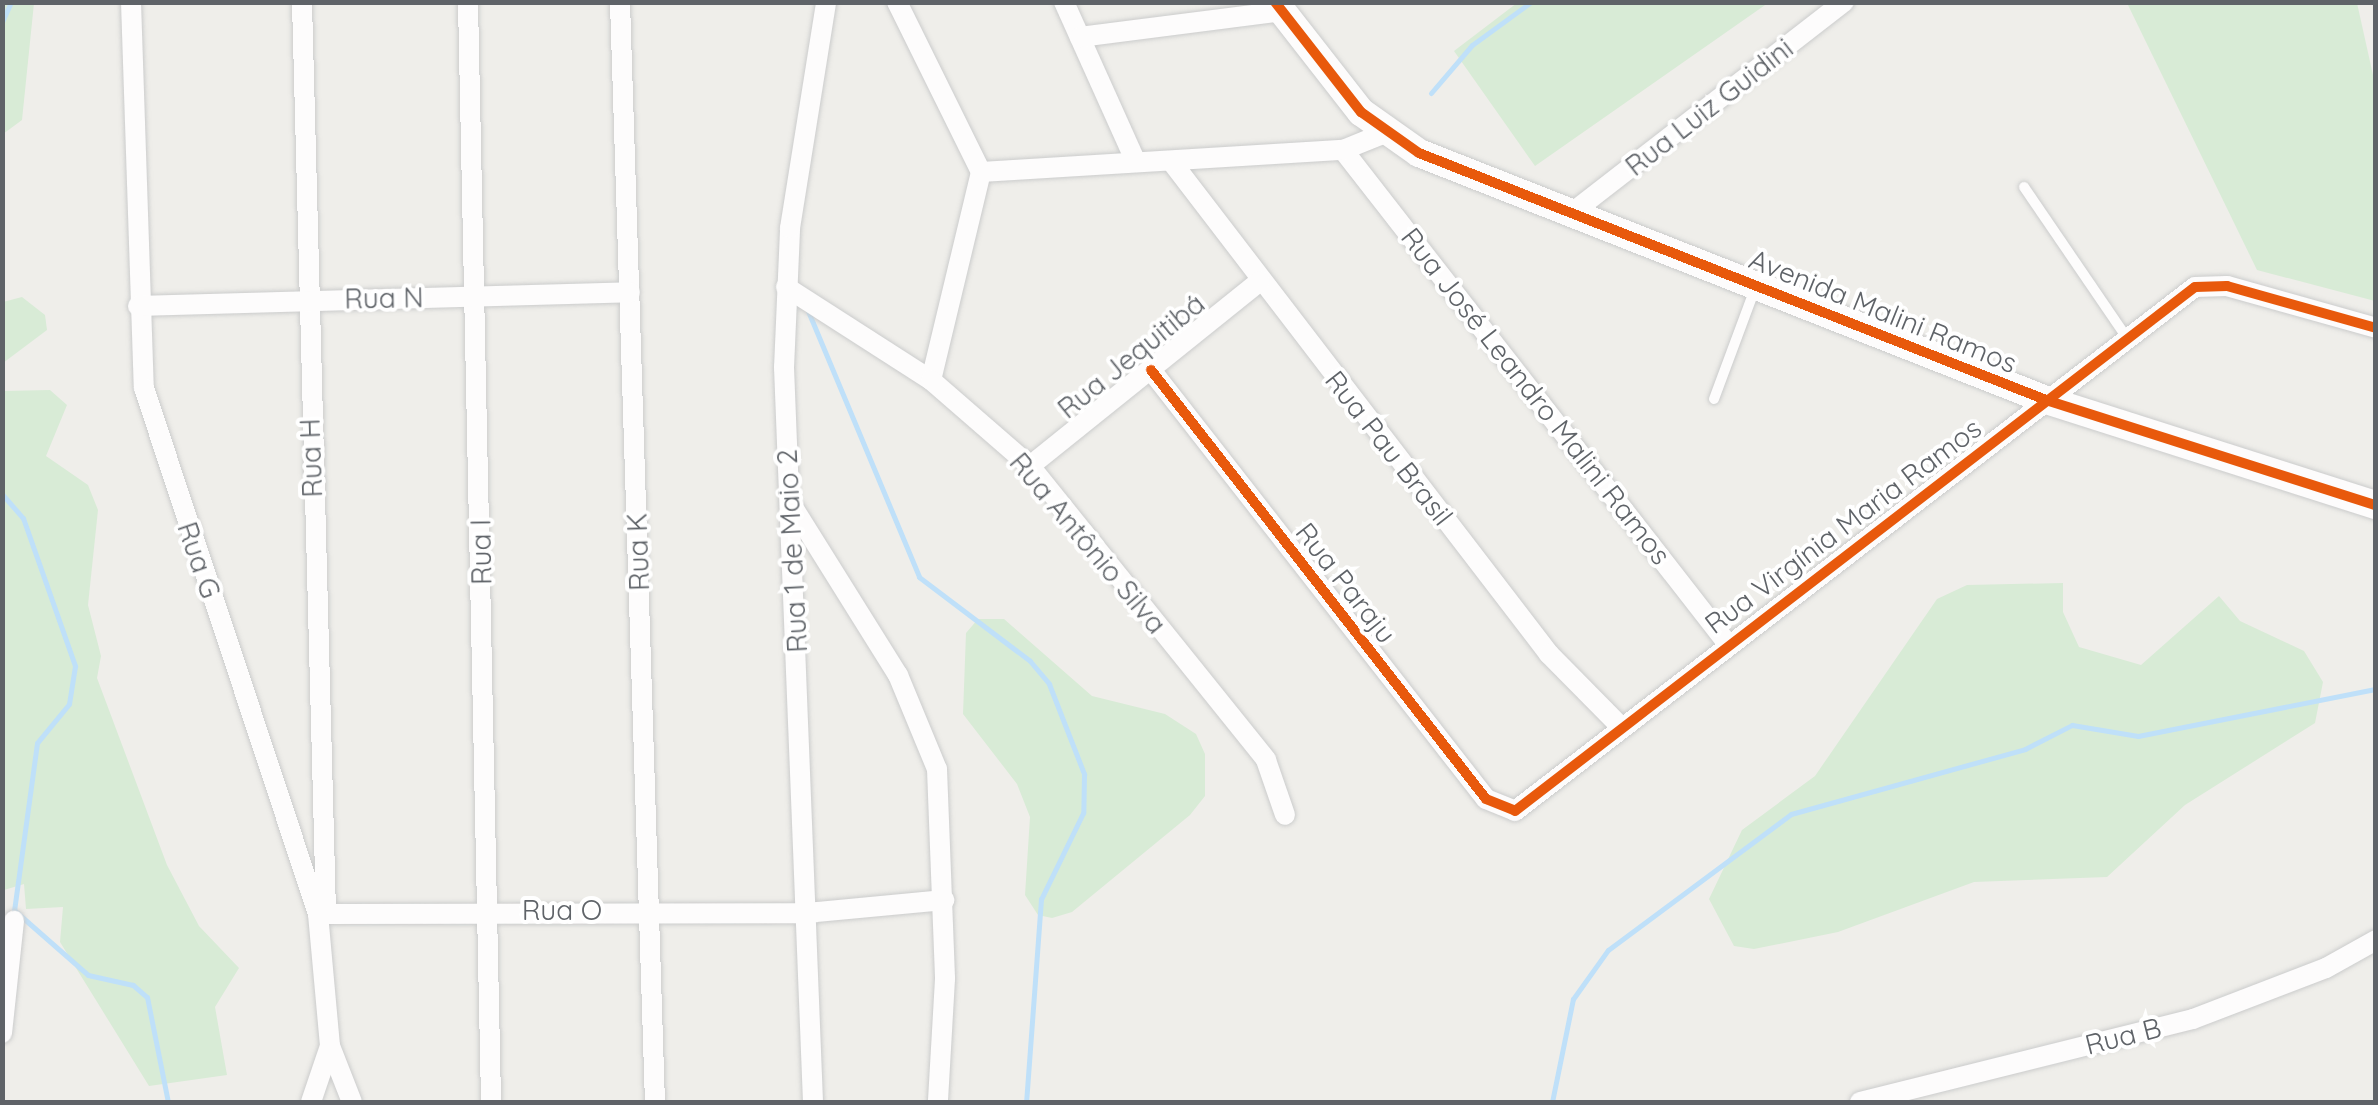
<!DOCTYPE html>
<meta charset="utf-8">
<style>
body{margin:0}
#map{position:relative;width:2378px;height:1105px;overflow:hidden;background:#efeeea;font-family:Quicksand,sans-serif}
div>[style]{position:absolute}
.green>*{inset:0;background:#d8ebd6}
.stream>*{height:5px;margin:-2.5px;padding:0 2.5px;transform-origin:2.5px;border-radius:2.5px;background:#bfe0f9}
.roads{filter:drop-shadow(0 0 2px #cbcccc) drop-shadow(0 0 2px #cbcccc)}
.lane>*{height:10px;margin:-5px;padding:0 5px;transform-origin:5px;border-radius:5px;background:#fdfcfc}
.street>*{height:20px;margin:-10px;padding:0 10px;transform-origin:10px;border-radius:10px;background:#fdfcfc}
.secondary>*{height:28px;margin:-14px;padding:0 14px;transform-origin:14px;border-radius:14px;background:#fdfcfc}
.cycleway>*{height:10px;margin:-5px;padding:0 5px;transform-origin:5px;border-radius:5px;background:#e8590c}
span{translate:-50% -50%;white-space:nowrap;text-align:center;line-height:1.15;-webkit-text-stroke:8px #fff;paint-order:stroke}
.street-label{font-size:28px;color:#5f6368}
.frame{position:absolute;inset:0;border:5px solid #5f6368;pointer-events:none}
</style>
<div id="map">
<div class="green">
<i style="clip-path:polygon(3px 2px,34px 3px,22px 120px,3px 134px)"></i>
<i style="clip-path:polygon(1517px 3px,1517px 2px,1768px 3px,1535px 166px,1454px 51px)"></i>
<i style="clip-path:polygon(2127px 3px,2357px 3px,2375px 84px,2375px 301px,2257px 270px)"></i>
<i style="clip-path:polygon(22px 297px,45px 315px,47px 330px,3px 363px,3px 302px)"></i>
<i style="clip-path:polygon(50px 390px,67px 405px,46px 456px,88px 485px,98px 510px,88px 605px,101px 656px,97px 678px,167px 865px,199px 926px,239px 968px,215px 1007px,227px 1075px,149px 1086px,60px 942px,63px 907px,26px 909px,24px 884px,4px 890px,3px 885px,3px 391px)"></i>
<i style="clip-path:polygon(2063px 583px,2063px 612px,2079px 647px,2141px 665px,2219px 596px,2240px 621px,2304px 651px,2323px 682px,2315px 723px,2185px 805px,2107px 877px,1974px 882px,1838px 932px,1754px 949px,1734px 946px,1709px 899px,1742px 830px,1815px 776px,1937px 599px,1967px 585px)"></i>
<i style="clip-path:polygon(978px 619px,1004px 619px,1092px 696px,1165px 714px,1196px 734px,1205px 754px,1205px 796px,1190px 815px,1072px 912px,1052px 918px,1038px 915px,1025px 895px,1030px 817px,1017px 784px,963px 714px,966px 633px)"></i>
</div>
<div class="stream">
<i style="left:2px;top:22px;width:22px;rotate:-66deg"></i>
<i style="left:1431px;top:93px;width:63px;rotate:-49.5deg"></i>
<i style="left:1472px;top:45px;width:73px;rotate:-36.1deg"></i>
<i style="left:808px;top:311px;width:288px;rotate:67.3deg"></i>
<i style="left:919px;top:577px;width:139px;rotate:37.1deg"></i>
<i style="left:1030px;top:661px;width:30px;rotate:50deg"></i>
<i style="left:1049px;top:684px;width:97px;rotate:68.7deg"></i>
<i style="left:1084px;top:774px;width:39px;rotate:91deg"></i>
<i style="left:1083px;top:813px;width:96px;rotate:116deg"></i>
<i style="left:1041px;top:899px;width:204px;rotate:94.2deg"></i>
<i style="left:2px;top:494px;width:32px;rotate:49deg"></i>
<i style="left:23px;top:518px;width:157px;rotate:70.6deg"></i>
<i style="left:75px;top:666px;width:38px;rotate:99deg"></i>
<i style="left:69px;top:704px;width:50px;rotate:129.4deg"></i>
<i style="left:37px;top:743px;width:169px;rotate:97.8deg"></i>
<i style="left:14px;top:910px;width:98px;rotate:41.3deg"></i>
<i style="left:88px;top:975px;width:46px;rotate:12.5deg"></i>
<i style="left:133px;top:985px;width:18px;rotate:41deg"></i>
<i style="left:147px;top:997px;width:107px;rotate:78.7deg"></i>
<i style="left:1552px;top:1102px;width:105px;rotate:-78.5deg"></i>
<i style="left:1573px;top:999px;width:60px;rotate:-54.5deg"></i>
<i style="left:1608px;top:950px;width:228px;rotate:-36.6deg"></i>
<i style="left:1791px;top:814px;width:243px;rotate:-15.5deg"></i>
<i style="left:2025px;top:749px;width:53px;rotate:-27.1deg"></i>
<i style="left:2072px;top:725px;width:67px;rotate:9.5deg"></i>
<i style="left:2138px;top:736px;width:243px;rotate:-11.2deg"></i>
</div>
<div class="roads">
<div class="lane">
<i style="left:2024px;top:187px;width:183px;rotate:55.7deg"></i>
<i style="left:1714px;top:399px;width:121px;rotate:-69.6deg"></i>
</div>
<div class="street">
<i style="left:131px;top:2px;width:386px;rotate:88.1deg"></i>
<i style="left:144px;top:388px;width:554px;rotate:71.7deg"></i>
<i style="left:318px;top:914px;width:133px;rotate:84.8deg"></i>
<i style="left:330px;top:1046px;width:60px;rotate:68.6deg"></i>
<i style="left:302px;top:2px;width:912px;rotate:88.49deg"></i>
<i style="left:468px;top:2px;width:1100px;rotate:88.8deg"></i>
<i style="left:620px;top:2px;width:1101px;rotate:88.18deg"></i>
<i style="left:897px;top:2px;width:190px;rotate:63.7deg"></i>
<i style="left:981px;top:172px;width:214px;rotate:103.5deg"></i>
<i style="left:1064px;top:2px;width:171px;rotate:65.8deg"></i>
<i style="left:1080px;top:37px;width:204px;rotate:-7.3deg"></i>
<i style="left:1343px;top:150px;width:625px;rotate:52.08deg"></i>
<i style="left:1171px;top:161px;width:621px;rotate:52.52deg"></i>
<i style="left:1549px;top:654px;width:100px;rotate:45.4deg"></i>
<i style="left:981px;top:172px;width:363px;rotate:-3.5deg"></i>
<i style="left:1343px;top:150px;width:45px;rotate:-22deg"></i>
<i style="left:1573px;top:212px;width:343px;rotate:-37.8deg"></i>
<i style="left:786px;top:287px;width:172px;rotate:32.7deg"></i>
<i style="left:931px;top:380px;width:131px;rotate:41deg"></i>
<i style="left:1030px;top:466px;width:377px;rotate:51.2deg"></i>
<i style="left:1266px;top:760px;width:58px;rotate:70.9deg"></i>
<i style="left:138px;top:306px;width:492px;rotate:-1.6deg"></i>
<i style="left:1151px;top:370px;width:544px;rotate:52.01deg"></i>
<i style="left:1486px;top:799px;width:31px;rotate:22deg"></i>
<i style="left:1515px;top:811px;width:858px;rotate:-37.62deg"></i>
<i style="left:2195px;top:287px;width:32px;rotate:-2deg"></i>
<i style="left:2227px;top:286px;width:155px;rotate:15.7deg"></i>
<i style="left:1030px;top:466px;width:295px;rotate:-38.8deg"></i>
<i style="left:791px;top:504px;width:202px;rotate:58deg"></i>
<i style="left:898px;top:675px;width:102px;rotate:67.5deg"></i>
<i style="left:937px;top:769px;width:210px;rotate:87.8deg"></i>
<i style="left:945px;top:979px;width:123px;rotate:93.3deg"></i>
<i style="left:318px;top:914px;width:489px;rotate:-0.1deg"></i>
<i style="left:807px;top:913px;width:138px;rotate:-5.4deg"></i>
<i style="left:2px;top:1033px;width:113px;rotate:-83.9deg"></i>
<i style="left:311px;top:1102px;width:59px;rotate:-71.3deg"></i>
<i style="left:813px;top:1102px;width:735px;rotate:-92.26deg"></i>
<i style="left:784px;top:368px;width:140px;rotate:-87.5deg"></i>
<i style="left:790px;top:228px;width:229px;rotate:-80.9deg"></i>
<i style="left:1860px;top:1102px;width:343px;rotate:-14deg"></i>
<i style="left:2193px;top:1019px;width:142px;rotate:-21deg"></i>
<i style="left:2326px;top:968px;width:57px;rotate:-29.2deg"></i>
</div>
<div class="secondary">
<i style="left:1275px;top:2px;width:140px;rotate:52deg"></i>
<i style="left:1361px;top:112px;width:71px;rotate:35.3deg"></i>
<i style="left:1419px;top:153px;width:674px;rotate:21.5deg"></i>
<i style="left:2046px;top:400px;width:346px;rotate:17.7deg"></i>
</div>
</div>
<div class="cycleway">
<i style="left:1275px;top:2px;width:140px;rotate:52deg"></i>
<i style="left:1361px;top:112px;width:71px;rotate:35.3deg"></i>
<i style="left:1419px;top:153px;width:674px;rotate:21.5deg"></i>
<i style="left:2046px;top:400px;width:346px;rotate:17.7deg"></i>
<i style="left:1151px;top:370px;width:544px;rotate:52.01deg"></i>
<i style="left:1486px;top:799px;width:31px;rotate:22deg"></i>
<i style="left:1515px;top:811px;width:858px;rotate:-37.62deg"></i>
<i style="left:2195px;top:287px;width:32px;rotate:-2deg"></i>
<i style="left:2227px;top:286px;width:155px;rotate:15.7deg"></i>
</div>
<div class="street-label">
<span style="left:1709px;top:107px;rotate:-38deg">Rua Luiz Guidini</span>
<span style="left:384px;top:298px;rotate:-1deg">Rua N</span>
<span style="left:1883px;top:311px;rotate:22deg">Avenida Malini Ramos</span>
<span style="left:1131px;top:356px;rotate:-39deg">Rua Jequitibá</span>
<span style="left:1536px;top:396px;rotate:52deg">Rua José Leandro Malini Ramos</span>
<span style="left:1389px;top:448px;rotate:52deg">Rua Pau Brasil</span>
<span style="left:311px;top:458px;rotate:-92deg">Rua H</span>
<span style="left:1843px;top:526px;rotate:-37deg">Rua Virgínia Maria Ramos</span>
<span style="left:1088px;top:543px;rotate:50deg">Rua Antônio Silva</span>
<span style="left:792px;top:551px;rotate:-93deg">Rua 1 de Maio 2</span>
<span style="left:481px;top:552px;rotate:-91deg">Rua I</span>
<span style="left:638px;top:552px;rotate:-92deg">Rua K</span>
<span style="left:199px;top:560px;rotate:71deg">Rua G</span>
<span style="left:1346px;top:583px;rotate:52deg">Rua Paraju</span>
<span style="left:562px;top:910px">Rua O</span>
<span style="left:2123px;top:1036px;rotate:-14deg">Rua B</span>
</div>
<div class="frame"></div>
</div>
